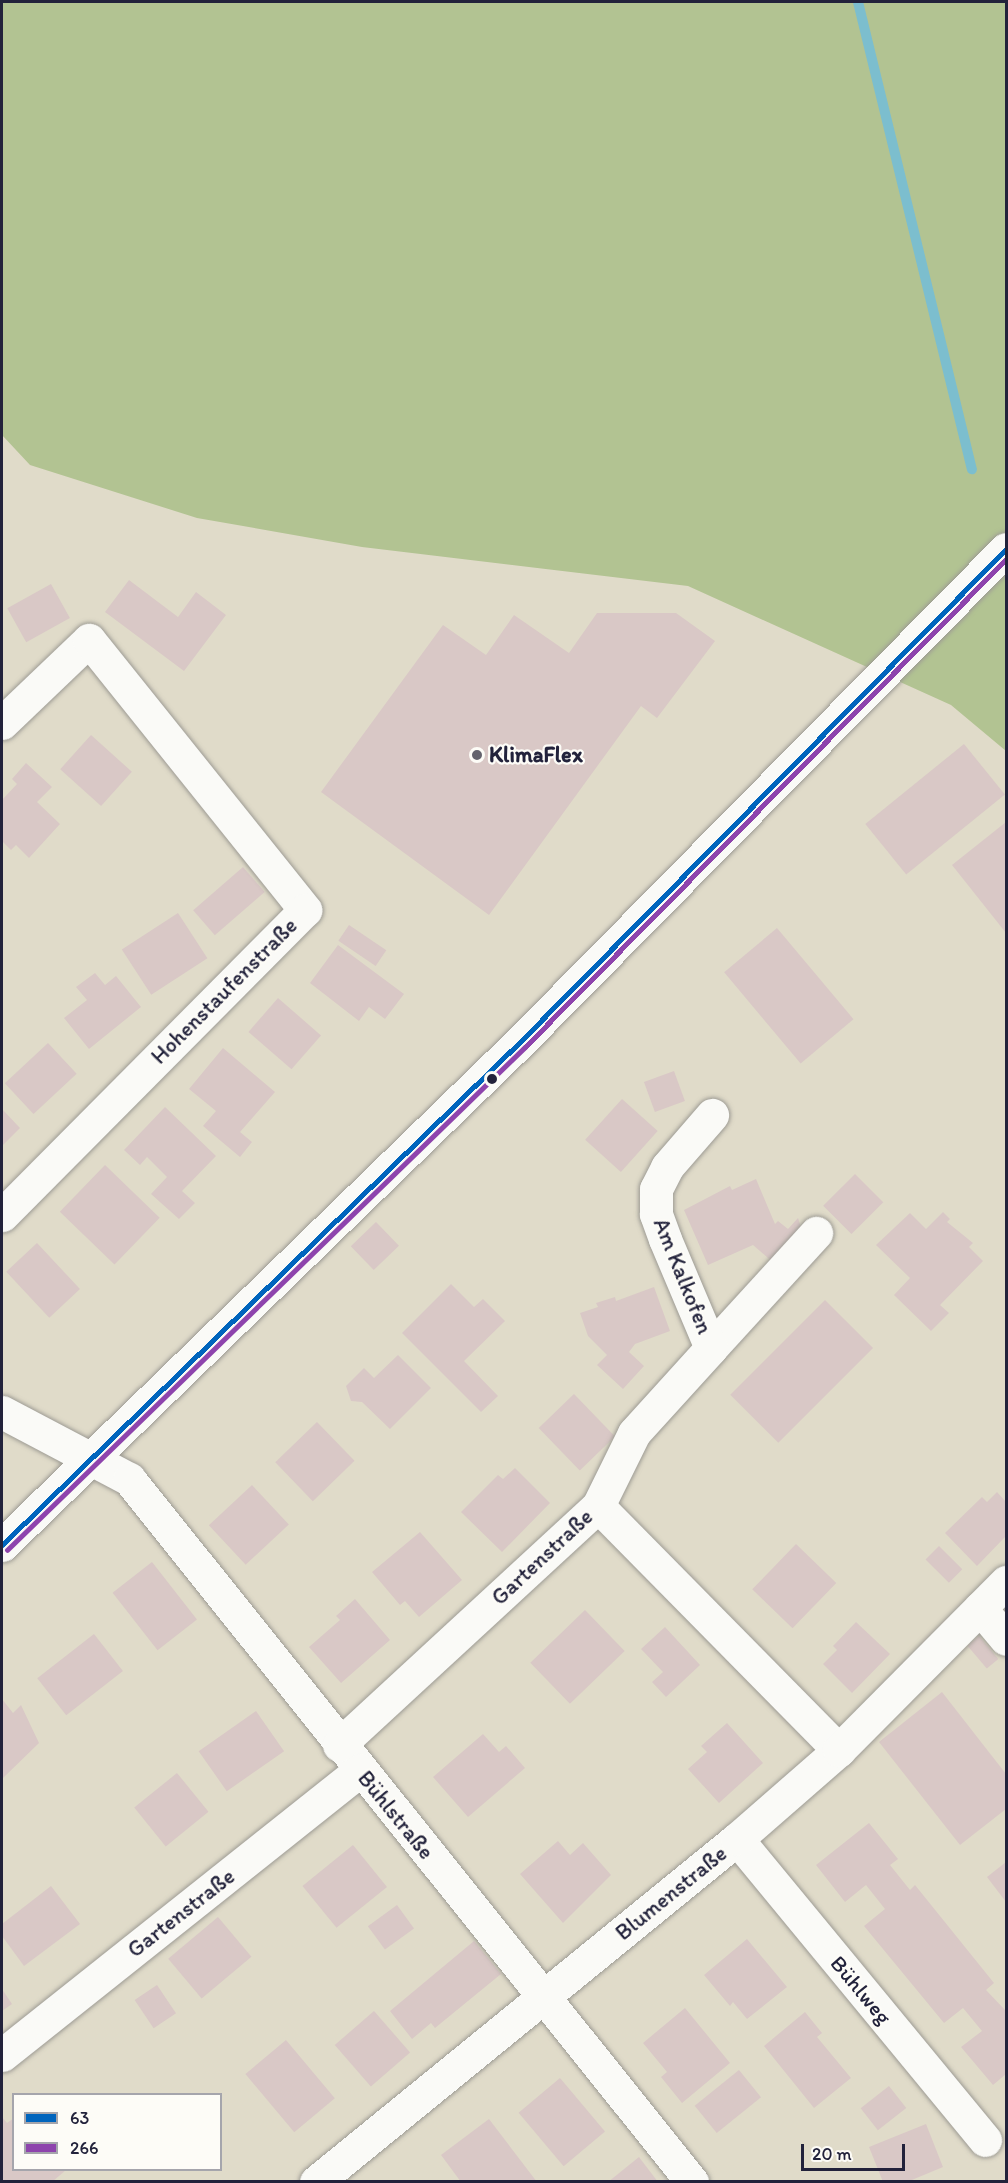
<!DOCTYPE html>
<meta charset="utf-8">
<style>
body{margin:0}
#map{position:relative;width:1008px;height:2183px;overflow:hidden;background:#e0dbc9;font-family:Itim,sans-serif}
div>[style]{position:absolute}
.forest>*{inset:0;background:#b2c392}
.stream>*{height:10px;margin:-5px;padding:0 5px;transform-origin:5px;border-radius:5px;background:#7cbece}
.building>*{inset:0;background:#d9c8c6;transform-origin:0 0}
.roads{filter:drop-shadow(0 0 2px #9d9b94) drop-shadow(0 0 2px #9d9b94)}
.minor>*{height:33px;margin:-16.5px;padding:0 16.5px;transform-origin:16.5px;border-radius:16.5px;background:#fafaf7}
.bus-1>*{height:4.5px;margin:-2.25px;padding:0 2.25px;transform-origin:2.25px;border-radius:2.25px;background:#0065bd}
.bus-2>*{height:4.5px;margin:-2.25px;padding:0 2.25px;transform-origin:2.25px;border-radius:2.25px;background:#8e44ad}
.dots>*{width:16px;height:16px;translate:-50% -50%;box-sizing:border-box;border:3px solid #fdfcf7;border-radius:50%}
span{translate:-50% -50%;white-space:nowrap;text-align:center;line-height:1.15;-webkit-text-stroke:4.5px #fdfcf7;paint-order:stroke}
.poi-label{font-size:22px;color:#22223b;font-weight:700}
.left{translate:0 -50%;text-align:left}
.street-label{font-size:22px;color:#22223b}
.frame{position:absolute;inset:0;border:3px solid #22223b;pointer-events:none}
.legend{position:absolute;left:12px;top:2093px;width:210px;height:78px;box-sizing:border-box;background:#fdfcf7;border:2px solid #a5a5ac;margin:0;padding:8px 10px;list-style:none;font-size:18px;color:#22223b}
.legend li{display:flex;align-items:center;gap:12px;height:30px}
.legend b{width:30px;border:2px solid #a5a5ac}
.scale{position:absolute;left:801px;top:2144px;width:104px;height:27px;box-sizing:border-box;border:3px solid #22223b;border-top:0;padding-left:8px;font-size:18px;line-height:21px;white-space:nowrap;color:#22223b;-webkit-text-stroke:4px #fdfcf7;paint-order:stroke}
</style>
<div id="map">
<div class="forest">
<i style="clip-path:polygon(2px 2px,1006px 2px,1006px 751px,951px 705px,688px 586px,362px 547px,197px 518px,30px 465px,2px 435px)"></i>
</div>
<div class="stream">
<i style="left:858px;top:2px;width:481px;rotate:76.3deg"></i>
</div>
<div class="building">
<i style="clip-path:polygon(129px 580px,178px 617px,196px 592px,226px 615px,184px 671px,105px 612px)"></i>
<i style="left:51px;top:584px;width:39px;height:50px;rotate:61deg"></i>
<i style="clip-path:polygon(597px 613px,676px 613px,715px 641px,657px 718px,641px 706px,489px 915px,321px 792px,443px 625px,486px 655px,514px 615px,569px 653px)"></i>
<i style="left:91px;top:735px;width:55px;height:46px;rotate:42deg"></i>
<i style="left:964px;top:744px;width:65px;height:127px;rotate:51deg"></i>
<i style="clip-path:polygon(26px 763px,52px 787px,37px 802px,60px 824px,29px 858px,16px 845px,11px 850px,2px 841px,2px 800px,17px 784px,12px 779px)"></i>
<i style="clip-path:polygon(1006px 822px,1006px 933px,952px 865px)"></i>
<i style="left:243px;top:867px;width:33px;height:66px;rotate:49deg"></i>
<i style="left:178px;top:913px;width:54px;height:67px;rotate:57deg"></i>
<i style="left:349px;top:925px;width:45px;height:19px;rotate:34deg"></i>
<i style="left:777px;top:928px;width:119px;height:69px;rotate:50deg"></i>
<i style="clip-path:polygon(338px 945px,404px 994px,385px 1019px,369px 1007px,359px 1021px,310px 983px)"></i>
<i style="clip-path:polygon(95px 973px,105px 985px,116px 976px,141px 1007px,89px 1049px,64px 1018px,87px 1000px,76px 987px)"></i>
<i style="left:278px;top:998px;width:57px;height:45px;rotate:41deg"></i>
<i style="left:48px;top:1043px;width:42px;height:59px;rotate:47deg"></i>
<i style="clip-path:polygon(223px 1048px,275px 1092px,240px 1132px,252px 1142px,240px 1157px,203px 1126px,216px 1111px,189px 1089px)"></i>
<i style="left:674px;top:1071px;width:32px;height:32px;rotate:70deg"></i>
<i style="left:622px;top:1099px;width:48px;height:55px;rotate:42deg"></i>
<i style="clip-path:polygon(165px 1107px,216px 1156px,182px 1191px,195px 1203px,179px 1219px,151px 1194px,167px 1177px,147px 1157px,140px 1165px,124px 1150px)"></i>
<i style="clip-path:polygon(2px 1109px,20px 1128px,2px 1146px)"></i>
<i style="left:105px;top:1165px;width:76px;height:65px;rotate:44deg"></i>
<i style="left:855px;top:1174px;width:40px;height:45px;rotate:45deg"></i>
<i style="clip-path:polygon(756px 1179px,775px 1224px,778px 1221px,788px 1229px,798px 1218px,803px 1234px,775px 1264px,753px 1245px,708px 1265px,684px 1210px,730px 1186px,732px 1190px)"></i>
<i style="clip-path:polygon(943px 1212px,950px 1219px,947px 1222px,973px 1243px,969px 1247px,983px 1261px,940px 1305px,949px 1313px,931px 1331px,894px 1295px,910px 1278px,876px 1245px,910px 1213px,926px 1229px)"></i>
<i style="left:376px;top:1222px;width:33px;height:35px;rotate:46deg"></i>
<i style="left:37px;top:1243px;width:63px;height:42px;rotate:47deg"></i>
<i style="clip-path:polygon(451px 1284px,474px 1307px,483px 1299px,505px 1321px,464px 1361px,498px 1396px,481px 1412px,402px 1333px)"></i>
<i style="clip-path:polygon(654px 1287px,670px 1331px,635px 1344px,629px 1352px,644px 1366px,623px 1389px,597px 1365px,607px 1355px,588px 1336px,580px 1313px,598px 1307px,596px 1303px,615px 1297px,616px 1301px)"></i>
<i style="left:825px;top:1300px;width:68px;height:134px;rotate:45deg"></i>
<i style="clip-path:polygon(398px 1355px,431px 1388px,390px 1429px,362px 1402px,351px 1401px,346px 1386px,364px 1368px,374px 1378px)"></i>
<i style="left:574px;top:1394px;width:59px;height:49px;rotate:46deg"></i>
<i style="left:317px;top:1422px;width:54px;height:58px;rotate:46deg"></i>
<i style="clip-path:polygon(515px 1468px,550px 1503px,502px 1552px,461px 1512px,498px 1475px,503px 1479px)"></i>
<i style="left:252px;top:1485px;width:54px;height:59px;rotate:47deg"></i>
<i style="clip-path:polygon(997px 1492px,1006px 1502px,1006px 1536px,977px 1566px,945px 1533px,982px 1497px,987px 1502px)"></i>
<i style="clip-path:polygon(420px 1532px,462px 1580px,419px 1617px,405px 1601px,400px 1605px,372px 1572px)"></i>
<i style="left:796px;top:1544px;width:56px;height:63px;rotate:44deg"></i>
<i style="left:939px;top:1546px;width:33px;height:19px;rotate:45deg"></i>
<i style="left:152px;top:1562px;width:73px;height:50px;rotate:52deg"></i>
<i style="clip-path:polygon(355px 1599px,390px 1640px,341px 1683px,309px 1647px,340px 1620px,336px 1616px)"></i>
<i style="left:585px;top:1610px;width:57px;height:76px;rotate:46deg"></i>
<i style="clip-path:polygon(856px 1622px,890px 1654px,852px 1693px,823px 1664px,837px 1650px,833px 1646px)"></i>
<i style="clip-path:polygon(665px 1627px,700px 1665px,666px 1697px,652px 1682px,663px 1672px,641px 1649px)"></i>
<i style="left:94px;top:1634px;width:47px;height:72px;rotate:52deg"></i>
<i style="left:979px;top:1636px;width:30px;height:15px;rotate:50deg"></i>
<i style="clip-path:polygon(942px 1692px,1006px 1774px,1006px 1809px,960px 1845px,879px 1742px)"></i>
<i style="clip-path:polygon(2px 1699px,13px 1713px,21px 1705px,39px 1743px,2px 1779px)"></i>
<i style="left:256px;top:1711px;width:49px;height:70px;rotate:55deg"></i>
<i style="clip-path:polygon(727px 1723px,763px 1763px,719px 1803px,688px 1769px,707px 1752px,701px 1746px)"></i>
<i style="clip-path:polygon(483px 1734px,499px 1752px,506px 1746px,525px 1768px,468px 1817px,433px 1777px)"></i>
<i style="left:177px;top:1773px;width:50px;height:55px;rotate:51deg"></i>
<i style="clip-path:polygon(869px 1823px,898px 1859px,890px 1865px,910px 1890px,915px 1885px,994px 1983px,986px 1990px,1006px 2011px,1006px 2074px,993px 2085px,961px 2047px,982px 2031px,963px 2008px,944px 2023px,864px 1926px,885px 1909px,866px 1885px,845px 1902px,816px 1865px)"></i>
<i style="clip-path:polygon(558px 1841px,570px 1855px,583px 1843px,611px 1875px,563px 1923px,520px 1874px)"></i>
<i style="left:353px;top:1845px;width:54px;height:65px;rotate:51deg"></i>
<i style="clip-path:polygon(1006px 1862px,1006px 1902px,987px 1877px)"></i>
<i style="clip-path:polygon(51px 1886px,80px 1924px,24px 1966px,2px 1936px,2px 1924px)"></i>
<i style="left:397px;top:1905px;width:29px;height:36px;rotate:54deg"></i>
<i style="left:218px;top:1917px;width:52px;height:65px;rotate:50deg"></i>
<i style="clip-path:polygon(747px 1939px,787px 1987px,747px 2019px,733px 2002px,730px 2006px,704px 1975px)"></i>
<i style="clip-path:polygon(474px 1941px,501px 1974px,435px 2028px,431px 2023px,412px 2039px,390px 2011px)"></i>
<i style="left:157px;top:1985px;width:34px;height:27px;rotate:56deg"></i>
<i style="clip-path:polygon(2px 1989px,12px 2004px,2px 2011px)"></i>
<i style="clip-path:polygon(685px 2008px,730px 2063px,682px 2103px,661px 2077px,667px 2072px,643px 2043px)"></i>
<i style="left:374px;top:2011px;width:55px;height:52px;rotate:49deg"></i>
<i style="clip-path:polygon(805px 2012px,822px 2033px,817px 2037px,851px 2078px,814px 2108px,764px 2046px)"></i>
<i style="left:286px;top:2040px;width:76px;height:53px;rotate:50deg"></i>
<i style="left:739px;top:2070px;width:35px;height:57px;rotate:51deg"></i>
<i style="left:560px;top:2078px;width:70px;height:54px;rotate:50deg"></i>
<i style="left:889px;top:2086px;width:28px;height:36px;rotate:52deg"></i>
<i style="clip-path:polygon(2px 2117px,7px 2123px,14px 2118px,14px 2170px,66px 2170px,52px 2182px,2px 2182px)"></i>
<i style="clip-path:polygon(489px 2119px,537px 2182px,461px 2182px,441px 2155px)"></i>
<i style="clip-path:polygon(926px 2124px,943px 2167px,907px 2182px,883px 2182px,869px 2147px)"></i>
<i style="clip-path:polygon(639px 2157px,658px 2182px,608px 2182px)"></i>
</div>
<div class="roads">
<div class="minor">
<i style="left:2px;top:723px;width:120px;rotate:-43.7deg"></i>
<i style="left:89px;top:640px;width:346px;rotate:51.3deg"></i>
<i style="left:305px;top:910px;width:430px;rotate:134.8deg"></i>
<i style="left:711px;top:1348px;width:156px;rotate:-47.6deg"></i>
<i style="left:2px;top:1412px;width:144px;rotate:27.8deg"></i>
<i style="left:129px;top:1479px;width:901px;rotate:51.31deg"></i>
<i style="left:598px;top:1506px;width:343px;rotate:45.4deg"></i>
<i style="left:2px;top:1545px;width:722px;rotate:-44.16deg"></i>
<i style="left:520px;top:1042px;width:692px;rotate:-45.41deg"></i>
<i style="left:980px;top:1608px;width:40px;rotate:50deg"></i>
<i style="left:339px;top:1745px;width:352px;rotate:-42.7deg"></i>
<i style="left:598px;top:1506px;width:81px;rotate:-63.7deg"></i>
<i style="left:634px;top:1433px;width:115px;rotate:-47.8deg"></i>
<i style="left:711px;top:1348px;width:118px;rotate:-112.9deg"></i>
<i style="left:665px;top:1239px;width:27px;rotate:-110deg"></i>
<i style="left:656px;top:1214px;width:25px;rotate:-90deg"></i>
<i style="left:656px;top:1189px;width:25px;rotate:-63deg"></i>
<i style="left:667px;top:1167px;width:69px;rotate:-49.1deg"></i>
<i style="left:737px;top:1839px;width:390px;rotate:50.5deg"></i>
<i style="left:2px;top:2055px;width:458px;rotate:-38.5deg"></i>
<i style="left:316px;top:2182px;width:543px;rotate:-39.17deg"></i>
<i style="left:737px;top:1839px;width:135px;rotate:-41.1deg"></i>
<i style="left:839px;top:1750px;width:237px;rotate:-45.2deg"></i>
</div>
</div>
<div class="bus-1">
<i style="left:2px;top:1545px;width:722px;rotate:-44.16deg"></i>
<i style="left:520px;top:1042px;width:692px;rotate:-45.41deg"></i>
</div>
<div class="bus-2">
<i style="left:7px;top:1550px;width:722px;rotate:-44.16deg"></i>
<i style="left:525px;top:1047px;width:685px;rotate:-45.41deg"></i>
</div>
<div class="dots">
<i style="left:477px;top:755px;background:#64636d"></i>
<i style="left:492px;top:1079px;background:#22223b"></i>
</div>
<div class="poi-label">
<span class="left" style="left:489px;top:755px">KlimaFlex</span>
</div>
<div class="street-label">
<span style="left:224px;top:991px;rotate:-45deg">Hohenstaufenstraße</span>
<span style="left:683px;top:1276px;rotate:68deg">Am Kalkofen</span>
<span style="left:542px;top:1557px;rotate:-43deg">Gartenstraße</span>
<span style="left:396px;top:1815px;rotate:51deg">Bühlstraße</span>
<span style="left:671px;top:1893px;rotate:-39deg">Blumenstraße</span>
<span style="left:181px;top:1913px;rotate:-38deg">Gartenstraße</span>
<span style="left:861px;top:1990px;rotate:50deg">Bühlweg</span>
</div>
<div class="frame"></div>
<ul class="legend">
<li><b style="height:8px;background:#0065bd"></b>63</li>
<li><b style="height:8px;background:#8e44ad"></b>266</li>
</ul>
<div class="scale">20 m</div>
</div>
